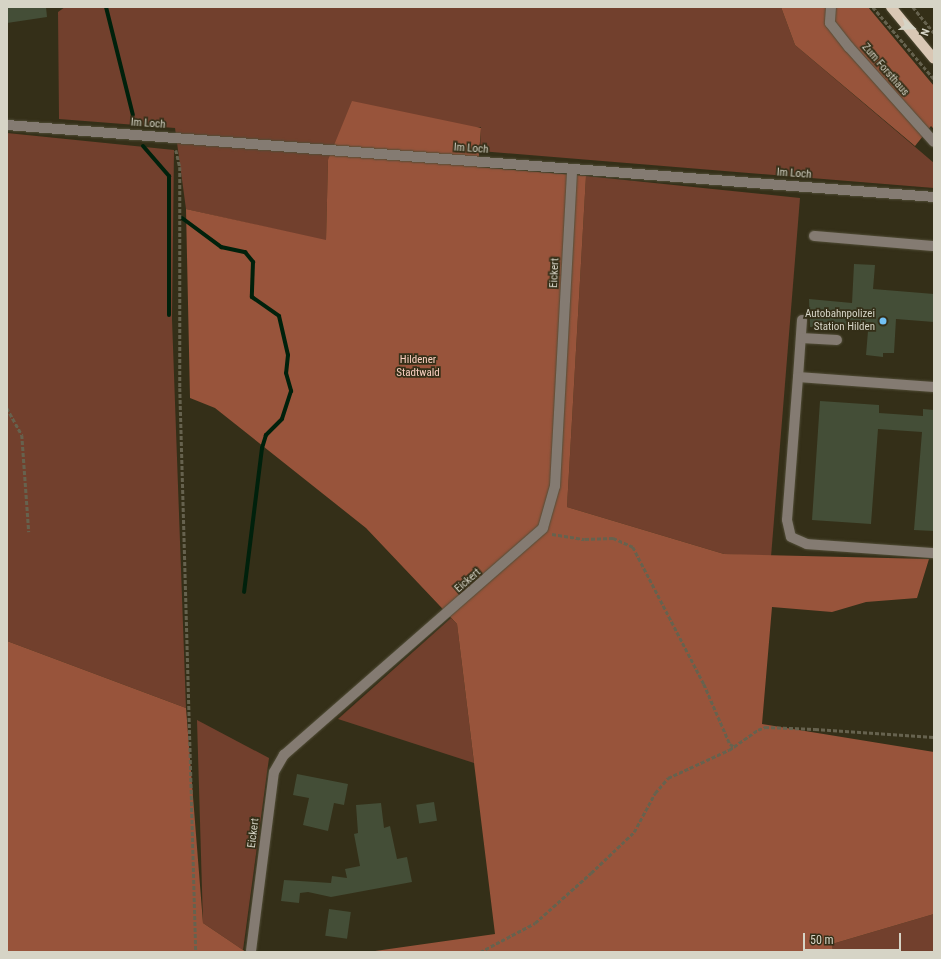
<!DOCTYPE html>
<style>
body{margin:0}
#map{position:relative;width:941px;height:959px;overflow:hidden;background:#342f18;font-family:"Roboto Condensed",sans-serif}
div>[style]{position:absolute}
.green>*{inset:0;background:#72402d}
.forest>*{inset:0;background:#98543b}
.stream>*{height:4px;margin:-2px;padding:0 2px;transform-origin:2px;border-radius:2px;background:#00210c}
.building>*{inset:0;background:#444e37;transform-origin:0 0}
.path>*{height:2.5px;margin-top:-1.25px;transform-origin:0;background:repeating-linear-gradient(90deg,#66624e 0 4px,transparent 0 6px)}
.roads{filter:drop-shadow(0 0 1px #514d37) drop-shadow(0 0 1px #514d37)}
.minor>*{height:10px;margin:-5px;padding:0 5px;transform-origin:5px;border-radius:5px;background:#847b72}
.major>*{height:10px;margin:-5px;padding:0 5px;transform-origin:5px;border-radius:5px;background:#d9c7b4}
.dots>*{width:11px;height:11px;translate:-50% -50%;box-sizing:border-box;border:2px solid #342f18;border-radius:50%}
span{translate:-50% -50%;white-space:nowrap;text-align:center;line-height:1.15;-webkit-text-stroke:3.5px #342f18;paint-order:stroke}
.street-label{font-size:11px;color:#d6d4c6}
.poi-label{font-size:11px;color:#d6d4c6}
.right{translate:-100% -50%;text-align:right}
.park-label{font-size:11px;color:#f9cfc0}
.frame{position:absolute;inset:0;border:8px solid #d6d4c6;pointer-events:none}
.north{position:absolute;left:893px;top:8px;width:40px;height:40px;-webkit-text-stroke:3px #342f18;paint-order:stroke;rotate:109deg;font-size:11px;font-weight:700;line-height:16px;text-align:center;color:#d6d4c6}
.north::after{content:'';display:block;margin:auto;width:14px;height:18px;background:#d6d4c6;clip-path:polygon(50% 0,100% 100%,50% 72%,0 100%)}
.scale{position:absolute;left:803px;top:933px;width:98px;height:18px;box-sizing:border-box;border:2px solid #d6d4c6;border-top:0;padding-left:5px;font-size:12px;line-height:14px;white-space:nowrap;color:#d6d4c6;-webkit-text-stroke:3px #342f18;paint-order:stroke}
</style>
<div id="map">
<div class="green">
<i style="clip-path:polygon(65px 7px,781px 7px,795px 45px,934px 163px,934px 188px,480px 151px,481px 127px,328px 160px,326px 241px,186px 209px,175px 128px,59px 119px,58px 12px)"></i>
<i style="clip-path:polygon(7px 133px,174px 150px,172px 319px,186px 708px,7px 641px)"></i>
<i style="clip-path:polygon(586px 176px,800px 198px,771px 557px,724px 554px,567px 507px)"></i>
<i style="clip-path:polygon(451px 618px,457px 624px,474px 763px,338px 719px)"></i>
<i style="clip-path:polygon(197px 720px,269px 758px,243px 950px,203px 923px)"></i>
<i style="clip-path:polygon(934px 914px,934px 952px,833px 952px,832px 944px)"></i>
</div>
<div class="forest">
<i style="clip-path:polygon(781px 7px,868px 7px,934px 86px,934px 129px,931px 126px,915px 146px,795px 45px)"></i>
<i style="clip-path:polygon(352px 101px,481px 128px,478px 167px,586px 176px,567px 507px,724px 554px,929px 559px,917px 598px,866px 602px,832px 612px,772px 607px,762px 724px,934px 752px,934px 914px,832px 944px,833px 952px,368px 952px,495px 934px,457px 624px,366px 528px,215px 408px,190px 398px,186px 209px,326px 240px,328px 160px)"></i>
<i style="clip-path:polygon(7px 641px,186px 708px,203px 923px,246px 952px,7px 952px)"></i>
</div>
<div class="stream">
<i style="left:106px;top:7px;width:111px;rotate:76deg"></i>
<i style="left:143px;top:146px;width:40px;rotate:49deg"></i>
<i style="left:169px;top:176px;width:139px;rotate:90deg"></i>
<i style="left:182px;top:218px;width:49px;rotate:36.6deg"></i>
<i style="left:221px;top:247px;width:25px;rotate:12deg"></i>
<i style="left:245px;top:252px;width:13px;rotate:51deg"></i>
<i style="left:253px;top:262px;width:35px;rotate:92deg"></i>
<i style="left:252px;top:297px;width:33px;rotate:35deg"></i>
<i style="left:279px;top:316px;width:40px;rotate:77deg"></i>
<i style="left:288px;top:355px;width:18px;rotate:96deg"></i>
<i style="left:286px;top:373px;width:19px;rotate:74deg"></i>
<i style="left:291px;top:391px;width:29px;rotate:108deg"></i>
<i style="left:282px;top:419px;width:23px;rotate:135deg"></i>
<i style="left:266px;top:435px;width:14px;rotate:107deg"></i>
<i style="left:262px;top:448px;width:145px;rotate:97.1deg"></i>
</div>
<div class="building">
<i style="clip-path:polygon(7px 7px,46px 7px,47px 17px,7px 23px)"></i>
<i style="clip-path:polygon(854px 264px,875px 265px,873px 289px,934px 294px,934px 322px,896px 319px,894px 353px,883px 353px,883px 357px,866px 355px,868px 331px,810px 327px,809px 299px,852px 303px)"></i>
<i style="clip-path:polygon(820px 401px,879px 405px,879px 413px,923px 416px,923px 409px,934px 410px,934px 531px,914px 530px,922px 432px,878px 429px,871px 524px,812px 520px)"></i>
<i style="clip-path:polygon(297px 774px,348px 784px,344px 805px,334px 803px,328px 831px,303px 825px,309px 798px,293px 795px)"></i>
<i style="left:434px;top:802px;width:19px;height:18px;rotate:81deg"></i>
<i style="clip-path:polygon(381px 803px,384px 828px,390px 826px,397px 859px,407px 857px,412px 882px,331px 897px,308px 892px,300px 893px,299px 903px,281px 901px,284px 880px,331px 883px,332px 876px,347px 878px,345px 869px,360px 866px,354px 834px,358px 833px,356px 805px)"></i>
<i style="left:329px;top:909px;width:22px;height:27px;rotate:8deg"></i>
</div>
<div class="path">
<i style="left:873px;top:7px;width:94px;rotate:49.7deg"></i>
<i style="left:913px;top:7px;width:33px;rotate:51deg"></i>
<i style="left:176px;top:150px;width:17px;rotate:77deg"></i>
<i style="left:180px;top:167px;width:221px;rotate:90deg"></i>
<i style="left:180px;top:388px;width:564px;rotate:88.38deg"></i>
<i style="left:7px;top:408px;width:31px;rotate:61deg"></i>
<i style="left:22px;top:435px;width:97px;rotate:85.9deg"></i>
<i style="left:552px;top:534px;width:33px;rotate:9deg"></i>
<i style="left:585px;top:539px;width:28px;rotate:-2deg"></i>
<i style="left:613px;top:538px;width:22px;rotate:24deg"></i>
<i style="left:633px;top:547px;width:154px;rotate:62.6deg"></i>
<i style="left:704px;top:684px;width:65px;rotate:66.6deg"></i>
<i style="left:730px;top:744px;width:6px;rotate:31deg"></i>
<i style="left:480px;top:952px;width:62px;rotate:-27.8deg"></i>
<i style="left:535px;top:923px;width:75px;rotate:-41.8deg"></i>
<i style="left:591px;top:873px;width:59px;rotate:-43.6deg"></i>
<i style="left:634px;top:832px;width:44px;rotate:-61.7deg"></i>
<i style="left:655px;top:793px;width:20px;rotate:-49deg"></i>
<i style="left:668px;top:778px;width:67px;rotate:-24.7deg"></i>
<i style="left:729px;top:750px;width:35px;rotate:-35deg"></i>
<i style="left:758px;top:730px;width:8px;rotate:-23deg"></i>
<i style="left:765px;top:727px;width:50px;rotate:2.3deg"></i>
<i style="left:815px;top:729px;width:119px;rotate:3.8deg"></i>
</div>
<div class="roads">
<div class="minor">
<i style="left:831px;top:7px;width:16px;rotate:94deg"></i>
<i style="left:830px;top:23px;width:31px;rotate:52deg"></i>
<i style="left:849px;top:47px;width:127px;rotate:48.2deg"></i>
<i style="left:7px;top:125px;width:930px;rotate:4.44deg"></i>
<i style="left:814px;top:236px;width:120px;rotate:4.8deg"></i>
<i style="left:802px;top:320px;width:57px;rotate:94deg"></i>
<i style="left:798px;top:377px;width:136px;rotate:4.2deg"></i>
<i style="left:801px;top:338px;width:36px;rotate:3deg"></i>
<i style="left:798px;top:377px;width:143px;rotate:94.4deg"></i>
<i style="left:787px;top:520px;width:17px;rotate:77deg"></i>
<i style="left:791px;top:537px;width:17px;rotate:24deg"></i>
<i style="left:807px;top:544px;width:127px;rotate:4.1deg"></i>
<i style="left:251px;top:951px;width:180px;rotate:-82.7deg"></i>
<i style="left:274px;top:772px;width:20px;rotate:-60deg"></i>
<i style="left:284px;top:755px;width:344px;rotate:-41.2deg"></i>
<i style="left:543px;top:528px;width:44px;rotate:-74.1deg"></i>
<i style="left:555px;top:486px;width:317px;rotate:-86.9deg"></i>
</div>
<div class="major">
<i style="left:891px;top:7px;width:67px;rotate:50.4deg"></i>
</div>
</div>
<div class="dots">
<i style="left:883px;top:321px;background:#72c1f5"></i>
</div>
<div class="street-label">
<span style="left:885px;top:70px;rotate:49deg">Zum Forsthaus</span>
<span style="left:148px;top:124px;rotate:4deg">Im Loch</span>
<span style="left:471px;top:149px;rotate:4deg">Im Loch</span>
<span style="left:794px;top:174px;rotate:4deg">Im Loch</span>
<span style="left:555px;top:273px;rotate:-87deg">Eickert</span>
<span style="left:468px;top:581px;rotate:-41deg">Eickert</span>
<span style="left:254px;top:833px;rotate:-83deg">Eickert</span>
</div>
<div class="poi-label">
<span class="right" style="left:875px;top:321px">Autobahnpolizei<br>Station Hilden</span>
</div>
<div class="park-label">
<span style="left:418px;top:367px">Hildener<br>Stadtwald</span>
</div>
<div class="frame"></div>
<div class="north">N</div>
<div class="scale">50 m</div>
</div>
